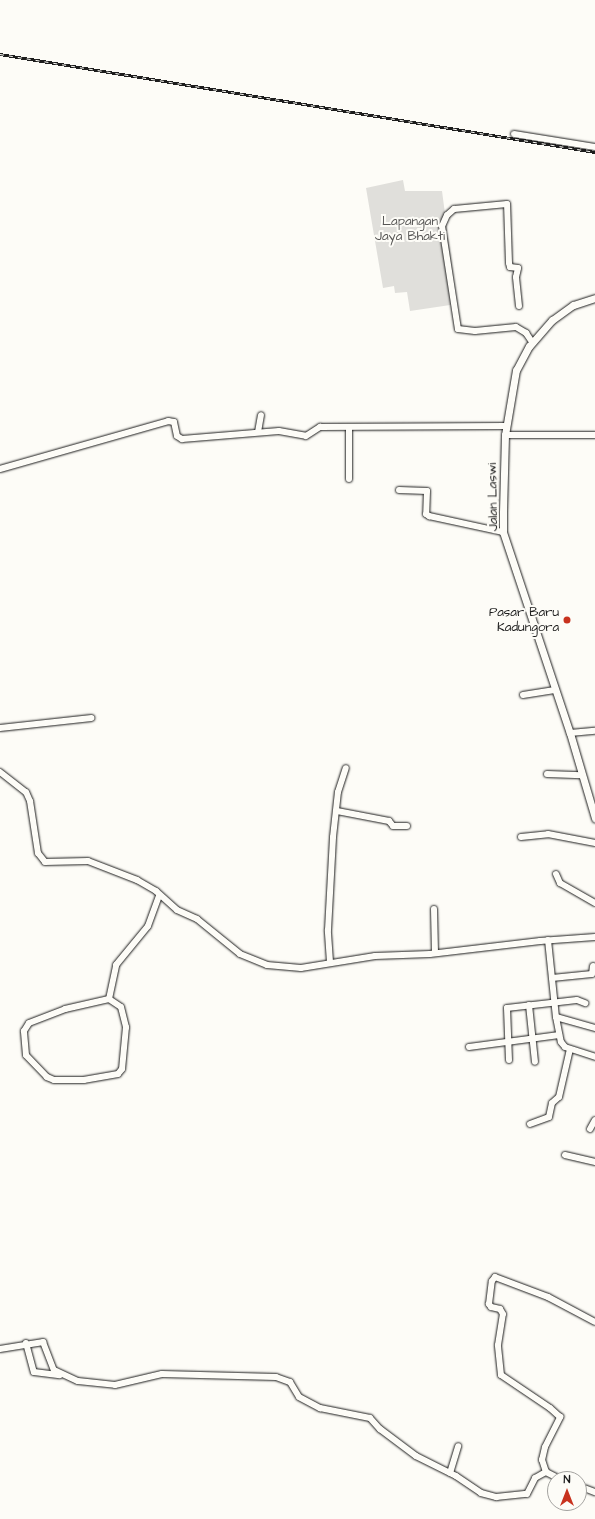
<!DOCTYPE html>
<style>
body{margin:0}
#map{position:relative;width:595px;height:1519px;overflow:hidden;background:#fdfcf7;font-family:"Architects Daughter",sans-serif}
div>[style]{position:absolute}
.green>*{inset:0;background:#e0dfdb}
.roads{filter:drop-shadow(0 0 1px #1c1c1c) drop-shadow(0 0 1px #1c1c1c)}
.minor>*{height:6px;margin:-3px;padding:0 3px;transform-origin:3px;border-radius:3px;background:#fdfcf7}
.tertiary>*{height:7px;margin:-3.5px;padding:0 3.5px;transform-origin:3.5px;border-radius:3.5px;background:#fdfcf7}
.rail>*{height:3px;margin-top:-1.5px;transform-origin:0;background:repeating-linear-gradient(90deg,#fdfcf7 0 4.5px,#1c1c1c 0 9px);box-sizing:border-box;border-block:1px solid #1c1c1c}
.dots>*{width:11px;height:11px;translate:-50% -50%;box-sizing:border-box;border:2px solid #fdfcf7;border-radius:50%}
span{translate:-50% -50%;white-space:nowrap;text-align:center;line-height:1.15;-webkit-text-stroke:4px #fdfcf7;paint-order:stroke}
.park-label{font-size:13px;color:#575655}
.street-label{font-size:13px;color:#1c1c1c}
.poi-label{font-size:13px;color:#1c1c1c}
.right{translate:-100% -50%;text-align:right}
.north{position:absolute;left:547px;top:1471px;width:40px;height:40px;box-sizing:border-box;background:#fdfcf7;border:1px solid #a3a29f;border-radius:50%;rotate:0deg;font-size:11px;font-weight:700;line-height:16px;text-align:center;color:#1c1c1c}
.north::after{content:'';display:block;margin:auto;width:14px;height:18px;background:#c8321e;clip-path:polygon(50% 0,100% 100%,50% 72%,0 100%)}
</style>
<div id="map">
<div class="green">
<i style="clip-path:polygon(403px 180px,405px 191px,442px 191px,457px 304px,410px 311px,407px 292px,395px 293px,394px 286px,383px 288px,366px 188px)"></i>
</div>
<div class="roads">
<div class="minor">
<i style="left:514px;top:134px;width:82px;rotate:9.1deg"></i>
<i style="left:519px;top:306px;width:29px;rotate:-96deg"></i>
<i style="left:516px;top:277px;width:9px;rotate:-77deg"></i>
<i style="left:518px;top:268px;width:8px;rotate:-173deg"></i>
<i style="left:510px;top:267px;width:4px;rotate:-104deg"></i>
<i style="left:509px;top:263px;width:59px;rotate:-91.9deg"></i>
<i style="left:507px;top:204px;width:53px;rotate:174.6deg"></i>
<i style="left:454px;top:209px;width:9px;rotate:139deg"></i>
<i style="left:447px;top:215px;width:12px;rotate:114deg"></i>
<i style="left:442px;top:226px;width:104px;rotate:81.2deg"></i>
<i style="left:458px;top:329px;width:17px;rotate:7deg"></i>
<i style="left:475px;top:331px;width:41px;rotate:-5.6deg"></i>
<i style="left:516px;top:327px;width:12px;rotate:31deg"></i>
<i style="left:526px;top:333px;width:11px;rotate:56deg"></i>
<i style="left:258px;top:432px;width:17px;rotate:-80deg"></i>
<i style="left:505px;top:435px;width:90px"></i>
<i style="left:0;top:469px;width:175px;rotate:-15.9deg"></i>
<i style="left:168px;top:421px;width:6px;rotate:9deg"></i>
<i style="left:174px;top:422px;width:14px;rotate:78deg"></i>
<i style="left:177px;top:436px;width:6px;rotate:31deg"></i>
<i style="left:182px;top:439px;width:97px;rotate:-4.7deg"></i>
<i style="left:279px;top:431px;width:27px;rotate:10deg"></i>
<i style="left:306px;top:436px;width:17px;rotate:-33deg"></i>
<i style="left:320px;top:427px;width:186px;rotate:-0.3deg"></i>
<i style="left:349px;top:479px;width:51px;rotate:-90deg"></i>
<i style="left:399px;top:490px;width:28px;rotate:2deg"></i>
<i style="left:427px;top:491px;width:23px;rotate:92deg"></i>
<i style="left:426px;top:514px;width:4px;rotate:34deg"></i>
<i style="left:429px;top:516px;width:76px;rotate:12.2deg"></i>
<i style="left:523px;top:695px;width:32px;rotate:-9deg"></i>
<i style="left:0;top:728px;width:92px;rotate:-6.3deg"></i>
<i style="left:570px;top:733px;width:25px;rotate:-5deg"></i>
<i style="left:0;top:772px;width:33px;rotate:38deg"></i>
<i style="left:26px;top:792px;width:10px;rotate:66deg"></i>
<i style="left:30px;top:801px;width:53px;rotate:81.3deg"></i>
<i style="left:38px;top:853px;width:11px;rotate:52deg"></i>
<i style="left:45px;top:862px;width:43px;rotate:-1.3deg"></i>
<i style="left:88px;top:861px;width:53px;rotate:21.2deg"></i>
<i style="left:137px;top:880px;width:22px;rotate:30deg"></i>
<i style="left:156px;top:891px;width:28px;rotate:42deg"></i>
<i style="left:177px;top:910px;width:22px;rotate:24deg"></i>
<i style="left:197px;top:919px;width:55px;rotate:39.1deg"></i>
<i style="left:240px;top:954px;width:29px;rotate:22deg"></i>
<i style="left:267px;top:965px;width:34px;rotate:5deg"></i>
<i style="left:301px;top:968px;width:75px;rotate:-9.2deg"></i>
<i style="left:375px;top:956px;width:55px;rotate:-2.1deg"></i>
<i style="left:430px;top:954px;width:111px;rotate:-6.7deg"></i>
<i style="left:540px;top:941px;width:55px;rotate:-4.2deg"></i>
<i style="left:547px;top:774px;width:35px;rotate:2deg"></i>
<i style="left:337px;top:811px;width:53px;rotate:10.9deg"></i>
<i style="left:389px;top:821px;width:6px;rotate:51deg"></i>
<i style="left:393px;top:826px;width:14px"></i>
<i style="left:521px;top:837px;width:27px;rotate:-6deg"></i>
<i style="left:548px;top:834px;width:48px;rotate:10.8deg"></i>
<i style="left:556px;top:874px;width:10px;rotate:66deg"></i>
<i style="left:560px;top:883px;width:40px;rotate:29.7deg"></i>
<i style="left:434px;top:909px;width:44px;rotate:88.7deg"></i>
<i style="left:548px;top:940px;width:77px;rotate:84.1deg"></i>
<i style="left:556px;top:1017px;width:25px;rotate:79deg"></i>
<i style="left:561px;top:1042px;width:6px;rotate:51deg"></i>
<i style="left:565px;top:1047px;width:32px;rotate:18deg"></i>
<i style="left:330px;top:962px;width:32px;rotate:-94deg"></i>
<i style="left:328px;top:930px;width:93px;rotate:-86.9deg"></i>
<i style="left:333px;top:837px;width:45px;rotate:-83.7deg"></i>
<i style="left:338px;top:792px;width:25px;rotate:-72deg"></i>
<i style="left:552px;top:978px;width:40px;rotate:-5.7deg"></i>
<i style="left:592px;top:974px;width:8px;rotate:-83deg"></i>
<i style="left:109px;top:999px;width:14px;rotate:34deg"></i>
<i style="left:121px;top:1007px;width:21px;rotate:76deg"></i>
<i style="left:126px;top:1027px;width:42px;rotate:95.4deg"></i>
<i style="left:122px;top:1069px;width:6px;rotate:129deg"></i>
<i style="left:118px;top:1074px;width:35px;rotate:170deg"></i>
<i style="left:84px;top:1080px;width:30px;rotate:180deg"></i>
<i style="left:54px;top:1080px;width:8px;rotate:-157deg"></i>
<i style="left:47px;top:1077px;width:30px;rotate:-134deg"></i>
<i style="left:26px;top:1055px;width:24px;rotate:-95deg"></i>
<i style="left:24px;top:1031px;width:9px;rotate:-58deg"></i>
<i style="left:29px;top:1023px;width:39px;rotate:-21deg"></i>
<i style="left:65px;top:1009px;width:45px;rotate:-12.8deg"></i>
<i style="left:109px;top:999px;width:35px;rotate:-78deg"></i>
<i style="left:116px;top:965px;width:50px;rotate:-50.6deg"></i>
<i style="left:148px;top:926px;width:33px;rotate:-70deg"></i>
<i style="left:529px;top:1005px;width:57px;rotate:84deg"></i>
<i style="left:556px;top:1017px;width:41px;rotate:15.8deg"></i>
<i style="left:469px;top:1047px;width:91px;rotate:-7.6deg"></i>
<i style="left:509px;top:1060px;width:52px;rotate:-92.2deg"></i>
<i style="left:507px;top:1008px;width:70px;rotate:-6.5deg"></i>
<i style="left:577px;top:1000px;width:9px;rotate:21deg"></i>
<i style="left:530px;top:1124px;width:20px;rotate:-20deg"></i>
<i style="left:549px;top:1117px;width:14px;rotate:-78deg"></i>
<i style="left:552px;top:1103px;width:9px;rotate:-41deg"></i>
<i style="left:559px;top:1097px;width:49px;rotate:-77.1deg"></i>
<i style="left:590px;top:1129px;width:10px;rotate:-61deg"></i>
<i style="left:565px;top:1155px;width:31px;rotate:13deg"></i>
<i style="left:26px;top:1343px;width:30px;rotate:75deg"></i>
<i style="left:34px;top:1372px;width:26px;rotate:7deg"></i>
<i style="left:0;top:1349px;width:44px;rotate:-9.2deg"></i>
<i style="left:43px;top:1342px;width:30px;rotate:69deg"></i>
<i style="left:54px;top:1370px;width:26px;rotate:25deg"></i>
<i style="left:78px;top:1381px;width:37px;rotate:6deg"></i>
<i style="left:115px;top:1385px;width:48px;rotate:-13.2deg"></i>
<i style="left:162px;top:1374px;width:114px;rotate:1.5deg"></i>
<i style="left:276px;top:1377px;width:15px;rotate:20deg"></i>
<i style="left:290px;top:1382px;width:17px;rotate:59deg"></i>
<i style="left:299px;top:1397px;width:24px;rotate:28deg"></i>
<i style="left:320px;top:1408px;width:51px;rotate:11.3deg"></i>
<i style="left:370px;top:1418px;width:15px;rotate:48deg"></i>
<i style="left:380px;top:1429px;width:45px;rotate:36.9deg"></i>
<i style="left:416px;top:1456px;width:45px;rotate:26.6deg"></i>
<i style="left:456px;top:1476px;width:30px;rotate:34deg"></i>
<i style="left:481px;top:1493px;width:16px;rotate:15deg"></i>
<i style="left:496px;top:1497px;width:31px;rotate:-6deg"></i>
<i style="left:527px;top:1494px;width:18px;rotate:-63deg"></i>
<i style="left:535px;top:1478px;width:13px;rotate:-29deg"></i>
<i style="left:546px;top:1472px;width:16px;rotate:27deg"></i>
<i style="left:546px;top:1472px;width:13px;rotate:-108deg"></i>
<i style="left:542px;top:1460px;width:13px;rotate:-77deg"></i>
<i style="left:545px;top:1447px;width:34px;rotate:-63deg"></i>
<i style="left:560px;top:1417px;width:13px;rotate:-138deg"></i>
<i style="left:550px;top:1408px;width:59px;rotate:-146deg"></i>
<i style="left:501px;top:1375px;width:30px;rotate:-96deg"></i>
<i style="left:498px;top:1345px;width:31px;rotate:-81deg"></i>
<i style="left:503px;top:1314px;width:6px;rotate:-121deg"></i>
<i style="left:500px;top:1309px;width:9px;rotate:-167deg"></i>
<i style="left:491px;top:1307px;width:4px;rotate:-124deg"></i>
<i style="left:489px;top:1304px;width:23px;rotate:-83deg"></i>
<i style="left:492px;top:1281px;width:5px;rotate:-53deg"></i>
<i style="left:495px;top:1277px;width:57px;rotate:20.7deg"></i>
<i style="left:548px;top:1297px;width:53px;rotate:28deg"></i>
<i style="left:450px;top:1473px;width:28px;rotate:-73deg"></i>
<i style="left:579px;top:1486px;width:17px;rotate:21deg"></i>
</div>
<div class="tertiary">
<i style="left:595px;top:298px;width:23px;rotate:162deg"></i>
<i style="left:573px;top:305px;width:26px;rotate:144deg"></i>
<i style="left:552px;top:320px;width:35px;rotate:131deg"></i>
<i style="left:529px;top:346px;width:27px;rotate:118deg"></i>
<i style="left:516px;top:370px;width:66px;rotate:99.6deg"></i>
<i style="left:505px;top:435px;width:78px;rotate:91.5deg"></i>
<i style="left:503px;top:513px;width:19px;rotate:90deg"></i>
<i style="left:503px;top:532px;width:212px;rotate:71.6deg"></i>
<i style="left:570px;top:733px;width:89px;rotate:73.6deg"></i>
</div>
</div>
<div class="rail">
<i style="left:0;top:54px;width:603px;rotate:9.35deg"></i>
</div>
<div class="dots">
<i style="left:567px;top:620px;background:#c8321e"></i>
</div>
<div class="park-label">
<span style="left:410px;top:229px">Lapangan<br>Jaya Bhakti</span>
</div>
<div class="street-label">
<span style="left:493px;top:497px;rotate:-91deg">Jalan Laswi</span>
</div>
<div class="poi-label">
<span class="right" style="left:559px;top:620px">Pasar Baru<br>Kadungora</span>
</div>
<div class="north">N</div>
</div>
